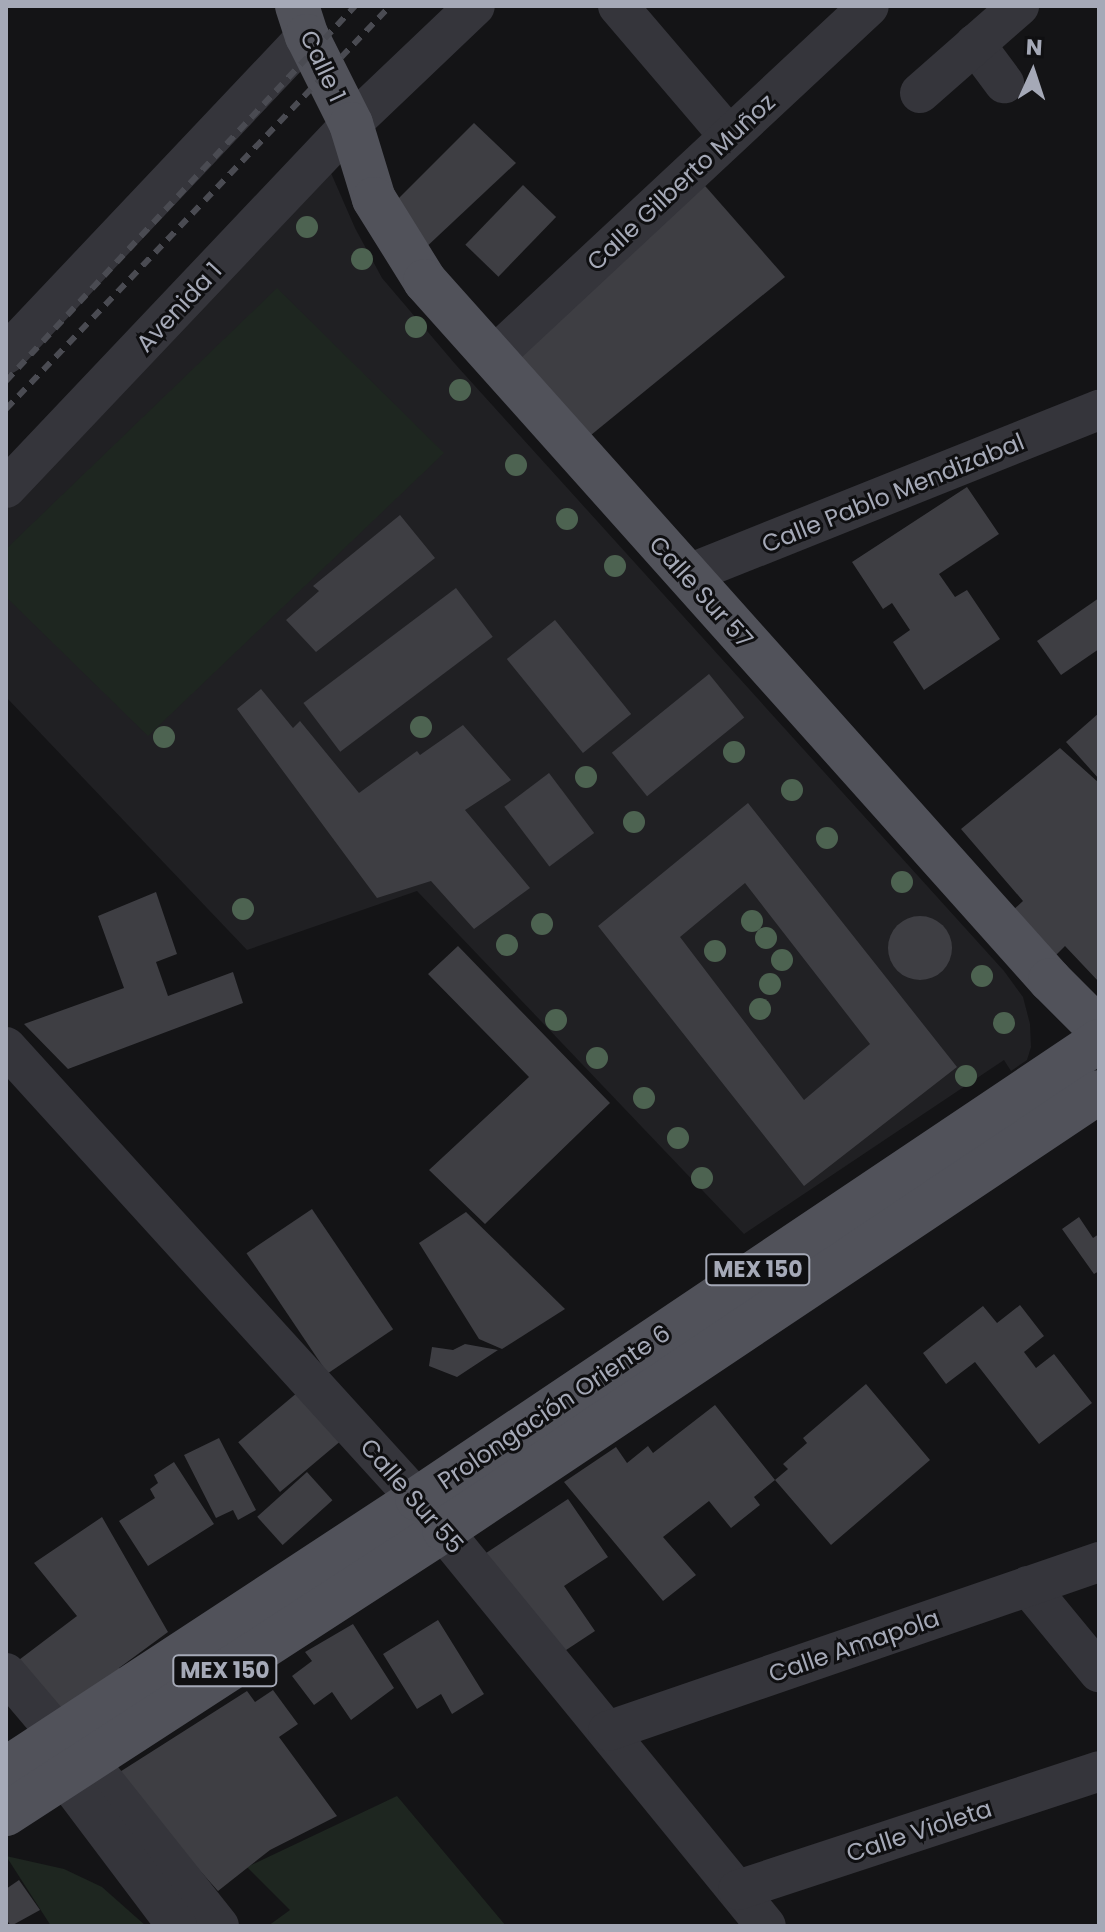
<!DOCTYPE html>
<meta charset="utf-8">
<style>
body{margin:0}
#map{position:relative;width:1105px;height:1932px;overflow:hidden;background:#141416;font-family:Poppins,sans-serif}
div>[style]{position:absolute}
.built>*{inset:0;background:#202023}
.green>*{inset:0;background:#1e2620}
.building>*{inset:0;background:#3e3e43;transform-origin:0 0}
.round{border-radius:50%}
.minor>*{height:40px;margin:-20px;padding:0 20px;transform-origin:20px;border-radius:20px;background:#35353b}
.major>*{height:44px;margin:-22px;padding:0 22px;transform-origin:22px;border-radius:22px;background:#51525a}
.rail>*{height:6px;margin-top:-3px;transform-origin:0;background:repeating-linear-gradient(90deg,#4a4b52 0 10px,transparent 0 18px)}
.trees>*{width:22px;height:22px;margin:-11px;border-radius:50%;background:#4d6351}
span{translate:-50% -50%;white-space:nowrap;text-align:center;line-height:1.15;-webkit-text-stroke:6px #0f0f11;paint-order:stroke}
.shield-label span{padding:2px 6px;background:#0f0f11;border:2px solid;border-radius:6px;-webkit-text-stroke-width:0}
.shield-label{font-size:22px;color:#a5a9b7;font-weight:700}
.street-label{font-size:24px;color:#a5a9b7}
.frame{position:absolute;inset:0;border:8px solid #a5a9b7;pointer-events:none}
.north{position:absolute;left:993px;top:32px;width:80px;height:80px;-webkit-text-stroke:6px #0f0f11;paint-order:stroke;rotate:3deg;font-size:22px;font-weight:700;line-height:32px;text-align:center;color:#a5a9b7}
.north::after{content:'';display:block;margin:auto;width:28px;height:36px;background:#a5a9b7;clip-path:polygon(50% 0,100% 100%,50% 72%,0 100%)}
</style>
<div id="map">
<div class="built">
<i style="clip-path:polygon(331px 173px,355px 228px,382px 278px,456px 365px,1004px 971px,1023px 997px,1030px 1024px,1031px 1047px,1027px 1060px,1011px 1071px,1004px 1060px,744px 1234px,417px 891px,247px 950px,6px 697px,6px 510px)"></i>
</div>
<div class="green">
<i style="clip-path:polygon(277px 288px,444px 453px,148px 736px,6px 597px,6px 549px)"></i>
<i style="clip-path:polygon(397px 1796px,506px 1926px,268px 1926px,290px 1910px,247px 1867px)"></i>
<i style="clip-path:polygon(6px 1856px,64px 1869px,102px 1887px,146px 1926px,51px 1926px)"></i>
</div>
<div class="building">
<i style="clip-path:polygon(474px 123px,516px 163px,422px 251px,397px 200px)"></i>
<i style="clip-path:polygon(699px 179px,785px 277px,591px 435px,519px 357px)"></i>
<i style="left:523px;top:185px;width:46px;height:83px;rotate:44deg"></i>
<i style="clip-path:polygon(967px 487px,999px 534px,939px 574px,955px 597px,967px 590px,1000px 639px,924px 690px,893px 642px,910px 630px,892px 603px,883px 609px,852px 562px)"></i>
<i style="clip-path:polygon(400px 515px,435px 558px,316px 652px,286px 620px,319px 591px,313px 586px)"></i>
<i style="left:456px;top:588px;width:61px;height:191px;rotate:53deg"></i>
<i style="clip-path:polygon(1099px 598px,1099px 649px,1061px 675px,1037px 641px)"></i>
<i style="left:555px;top:620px;width:121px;height:62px;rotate:51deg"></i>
<i style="left:709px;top:674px;width:56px;height:125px;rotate:51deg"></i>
<i style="clip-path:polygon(261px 689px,293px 728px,300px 721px,359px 793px,417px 751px,420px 755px,463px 725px,511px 780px,465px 810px,530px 888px,474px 929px,431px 881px,377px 898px,237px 709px)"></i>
<i style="clip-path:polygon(1099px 713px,1099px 779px,1066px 742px)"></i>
<i style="clip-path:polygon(1060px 748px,1099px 783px,1099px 982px,1065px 946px,1053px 958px,1010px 913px,1023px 901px,961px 829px)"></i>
<i style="left:549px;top:773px;width:75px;height:56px;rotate:53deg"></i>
<i style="clip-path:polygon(evenodd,748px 803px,957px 1067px,804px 1186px,598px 926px,748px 803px,745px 883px,870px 1044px,804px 1100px,680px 937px,745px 883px)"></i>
<i style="clip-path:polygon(156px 892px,177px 954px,156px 962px,168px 996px,233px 972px,243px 1003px,68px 1069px,24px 1024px,124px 988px,98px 916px)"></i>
<i class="round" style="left:888px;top:916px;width:64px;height:64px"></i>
<i style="clip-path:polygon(458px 946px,610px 1103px,485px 1224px,429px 1170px,529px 1077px,428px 974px)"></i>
<i style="left:312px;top:1209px;width:145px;height:79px;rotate:56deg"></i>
<i style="clip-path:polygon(466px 1212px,565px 1309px,502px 1349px,479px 1339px,419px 1243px)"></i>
<i style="clip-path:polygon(1079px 1217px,1093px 1238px,1099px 1234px,1099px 1271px,1094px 1274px,1062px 1229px)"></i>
<i style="clip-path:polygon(1020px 1305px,1044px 1336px,1024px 1352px,1036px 1368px,1054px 1354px,1092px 1403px,1039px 1444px,975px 1362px,946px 1384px,923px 1353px,983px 1306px,997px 1323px)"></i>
<i style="clip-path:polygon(465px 1344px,498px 1350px,457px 1377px,429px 1366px,432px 1347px,453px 1350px)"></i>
<i style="clip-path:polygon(866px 1384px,930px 1460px,831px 1545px,775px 1480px,788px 1469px,783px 1464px,807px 1443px,803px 1438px)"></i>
<i style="left:298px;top:1392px;width:65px;height:78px;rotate:50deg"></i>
<i style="clip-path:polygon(715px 1405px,775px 1480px,754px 1497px,760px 1505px,731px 1528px,709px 1501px,663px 1537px,696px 1575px,663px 1601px,564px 1482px,616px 1447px,627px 1463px,648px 1446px,653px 1453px)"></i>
<i style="clip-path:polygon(219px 1438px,256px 1510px,238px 1520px,233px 1510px,216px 1518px,184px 1455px)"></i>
<i style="clip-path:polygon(174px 1462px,214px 1524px,148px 1566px,119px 1521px,155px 1498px,150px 1489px,158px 1483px,154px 1475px)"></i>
<i style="left:307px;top:1472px;width:38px;height:67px;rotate:48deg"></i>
<i style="clip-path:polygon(568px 1499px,608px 1557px,564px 1586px,595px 1631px,557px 1656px,477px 1559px)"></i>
<i style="clip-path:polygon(102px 1517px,168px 1632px,119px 1668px,123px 1674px,51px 1719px,7px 1669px,77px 1616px,34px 1563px)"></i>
<i style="clip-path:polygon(438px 1620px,484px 1694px,452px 1714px,441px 1694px,417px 1709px,383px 1654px)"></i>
<i style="clip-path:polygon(353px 1624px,394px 1688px,351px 1720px,332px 1692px,314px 1705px,292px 1676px,312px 1661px,305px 1652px)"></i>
<i style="clip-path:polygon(273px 1690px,298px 1724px,279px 1737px,337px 1816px,270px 1850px,218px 1891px,115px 1775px,247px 1691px,255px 1702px)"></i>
<i style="clip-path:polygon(19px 1880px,40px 1910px,11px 1926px,6px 1919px,6px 1889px)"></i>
</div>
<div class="minor">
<i style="left:618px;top:6px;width:171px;rotate:49.5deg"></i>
<i style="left:975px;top:44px;width:49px;rotate:53.4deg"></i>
<i style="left:920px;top:93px;width:132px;rotate:-41.3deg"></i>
<i style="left:6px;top:354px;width:438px;rotate:-46.6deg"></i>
<i style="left:493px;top:357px;width:514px;rotate:-43.03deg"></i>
<i style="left:6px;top:488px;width:502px;rotate:-46.54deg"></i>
<i style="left:351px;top:124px;width:171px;rotate:-43.6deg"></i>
<i style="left:686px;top:575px;width:445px;rotate:-21.8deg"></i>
<i style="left:6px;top:1047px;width:611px;rotate:47.72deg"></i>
<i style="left:417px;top:1499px;width:551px;rotate:50.74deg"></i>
<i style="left:1028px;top:1586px;width:112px;rotate:50.5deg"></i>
<i style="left:6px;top:1673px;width:80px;rotate:49.6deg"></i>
<i style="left:58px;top:1734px;width:39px;rotate:42deg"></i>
<i style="left:87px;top:1760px;width:212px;rotate:51.5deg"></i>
<i style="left:608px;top:1731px;width:519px;rotate:-18.99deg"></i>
<i style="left:60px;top:1746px;width:30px;rotate:82deg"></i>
<i style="left:64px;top:1776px;width:188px;rotate:53deg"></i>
<i style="left:738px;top:1890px;width:380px;rotate:-18.2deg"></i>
</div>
<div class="major">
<i style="left:297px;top:6px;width:32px;rotate:72deg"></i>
<i style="left:307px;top:36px;width:98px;rotate:63.4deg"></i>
<i style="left:351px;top:124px;width:78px;rotate:73deg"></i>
<i style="left:374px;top:199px;width:97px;rotate:58.1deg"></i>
<i style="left:425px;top:281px;width:938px;rotate:48.2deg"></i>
<i style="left:1050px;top:980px;width:69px;rotate:45deg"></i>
<i style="left:6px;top:1769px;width:492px;rotate:-33.3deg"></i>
<i style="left:417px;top:1499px;width:822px;rotate:-33.88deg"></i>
<i style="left:6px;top:1814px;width:522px;rotate:-32.96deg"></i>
<i style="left:444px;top:1530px;width:788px;rotate:-33.77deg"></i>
</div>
<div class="rail">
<i style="left:6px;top:381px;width:512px;rotate:-47.06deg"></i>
<i style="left:6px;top:409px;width:557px;rotate:-46.38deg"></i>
</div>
<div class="trees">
<i style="left:307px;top:227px"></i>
<i style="left:362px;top:259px"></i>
<i style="left:416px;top:327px"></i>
<i style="left:460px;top:390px"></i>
<i style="left:516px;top:465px"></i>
<i style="left:567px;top:519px"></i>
<i style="left:615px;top:566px"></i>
<i style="left:421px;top:727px"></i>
<i style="left:164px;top:737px"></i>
<i style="left:734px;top:752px"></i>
<i style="left:586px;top:777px"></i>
<i style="left:792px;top:790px"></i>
<i style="left:634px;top:822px"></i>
<i style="left:827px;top:838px"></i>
<i style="left:902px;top:882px"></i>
<i style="left:243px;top:909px"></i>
<i style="left:752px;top:921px"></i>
<i style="left:542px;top:924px"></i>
<i style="left:766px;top:938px"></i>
<i style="left:507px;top:945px"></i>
<i style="left:715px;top:951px"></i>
<i style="left:782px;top:960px"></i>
<i style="left:982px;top:976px"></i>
<i style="left:770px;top:984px"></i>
<i style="left:760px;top:1009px"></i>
<i style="left:556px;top:1020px"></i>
<i style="left:1004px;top:1023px"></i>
<i style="left:597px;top:1058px"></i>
<i style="left:966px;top:1076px"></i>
<i style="left:644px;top:1098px"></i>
<i style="left:678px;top:1138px"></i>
<i style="left:702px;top:1178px"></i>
</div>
<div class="shield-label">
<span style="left:758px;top:1270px">MEX 150</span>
<span style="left:225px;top:1671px">MEX 150</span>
</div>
<div class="street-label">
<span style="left:323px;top:66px;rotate:65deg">Calle 1</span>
<span style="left:681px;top:182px;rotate:-43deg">Calle Gilberto Muñoz</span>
<span style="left:179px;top:307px;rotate:-47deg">Avenida 1</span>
<span style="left:893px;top:493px;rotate:-22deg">Calle Pablo Mendizabal</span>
<span style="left:701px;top:592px;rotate:48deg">Calle Sur 57</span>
<span style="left:554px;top:1407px;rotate:-34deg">Prolongación Oriente 6</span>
<span style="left:412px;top:1496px;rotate:49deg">Calle Sur 55</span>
<span style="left:854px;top:1646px;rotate:-19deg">Calle Amapola</span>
<span style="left:919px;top:1831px;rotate:-18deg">Calle Violeta</span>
</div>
<div class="frame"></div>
<div class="north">N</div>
</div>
